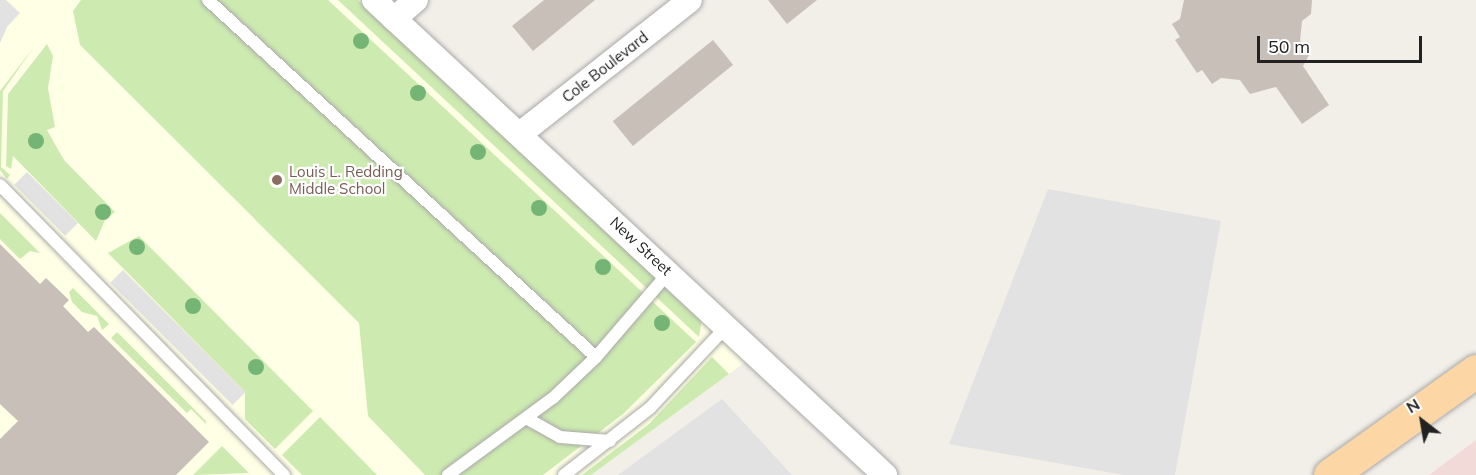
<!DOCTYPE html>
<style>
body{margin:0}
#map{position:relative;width:1476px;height:475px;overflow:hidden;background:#f2efe9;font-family:Mulish,sans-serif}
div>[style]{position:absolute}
.commercial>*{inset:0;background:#f2dad9}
.education>*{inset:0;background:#ffffe5}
.grass>*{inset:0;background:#cdebb0}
.parking>*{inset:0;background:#e2e2e2;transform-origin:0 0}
.building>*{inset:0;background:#c7bfb8;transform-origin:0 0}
.roads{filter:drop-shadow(0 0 2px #a9a9a9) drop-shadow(0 0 2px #a9a9a9)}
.lane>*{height:12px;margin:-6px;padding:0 6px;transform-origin:6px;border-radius:6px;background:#fff}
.street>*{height:24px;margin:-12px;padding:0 12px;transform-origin:12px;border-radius:12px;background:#fff}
.primary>*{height:33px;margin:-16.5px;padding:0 16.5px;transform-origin:16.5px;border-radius:16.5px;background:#fcd6a4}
.trees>*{width:16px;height:16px;margin:-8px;border-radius:50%;background:#74b475}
.dots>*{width:16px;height:16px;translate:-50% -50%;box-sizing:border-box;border:3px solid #fff;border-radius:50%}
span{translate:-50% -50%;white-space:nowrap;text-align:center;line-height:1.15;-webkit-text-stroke:4.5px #fff;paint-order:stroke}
.street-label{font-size:15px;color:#222}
.education-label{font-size:15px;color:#785e54}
.left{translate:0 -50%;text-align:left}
.north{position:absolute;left:1392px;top:391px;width:60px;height:60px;-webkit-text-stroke:4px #fff;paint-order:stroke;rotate:329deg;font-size:16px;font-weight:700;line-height:24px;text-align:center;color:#222}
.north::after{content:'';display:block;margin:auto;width:21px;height:27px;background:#222;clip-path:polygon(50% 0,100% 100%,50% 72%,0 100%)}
.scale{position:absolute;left:1257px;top:36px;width:165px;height:27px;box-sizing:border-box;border:3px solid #222;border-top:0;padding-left:8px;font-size:18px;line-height:21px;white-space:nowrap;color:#222;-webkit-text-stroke:4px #fff;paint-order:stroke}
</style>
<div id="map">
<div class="commercial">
<i style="clip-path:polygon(1476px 440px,1476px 475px,1429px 475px)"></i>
</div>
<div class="education">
<i style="clip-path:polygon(0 0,360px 0,748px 360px,591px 475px,0 475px)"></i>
</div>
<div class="grass">
<i style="clip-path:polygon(81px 0,328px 0,696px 342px,623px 414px,543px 475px,425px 475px,368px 416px,359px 323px,80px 45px,73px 11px)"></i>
<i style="clip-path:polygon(338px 0,358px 0,702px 318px,699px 337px)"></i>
<i style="clip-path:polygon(47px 44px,53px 56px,48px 88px,55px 127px,47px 130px,64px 160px,115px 212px,105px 220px,96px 241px,13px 156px,11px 169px,6px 166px,8px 94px)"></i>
<i style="clip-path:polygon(34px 47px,3px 91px,1px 167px,10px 175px,7px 179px,0 170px,0 91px)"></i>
<i style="clip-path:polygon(0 213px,40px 253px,30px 251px,20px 259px,0 239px)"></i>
<i style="clip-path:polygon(139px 236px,313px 411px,275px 449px,245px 419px,245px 392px,108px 253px)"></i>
<i style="clip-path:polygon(73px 288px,109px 324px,102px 330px,97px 316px,82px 312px,72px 302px,69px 292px)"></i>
<i style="clip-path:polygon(117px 332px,206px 421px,206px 424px,191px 409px,187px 413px,111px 338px)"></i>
<i style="clip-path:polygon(712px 357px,729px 374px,591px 475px,582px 475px,649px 424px)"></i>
<i style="clip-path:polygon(320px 417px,377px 475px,302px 475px,282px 455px)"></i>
<i style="clip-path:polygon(222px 446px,249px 473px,193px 475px)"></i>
</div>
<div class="parking">
<i style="clip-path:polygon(0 0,6px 0,20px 13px,7px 27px,0 43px)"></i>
<i style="left:27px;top:172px;width:72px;height:18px;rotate:45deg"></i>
<i style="clip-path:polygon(1048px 189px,1221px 221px,1175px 475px,1124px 475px,949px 444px)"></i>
<i style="left:123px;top:270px;width:173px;height:18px;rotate:45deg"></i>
<i style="clip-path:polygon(722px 399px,792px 475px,618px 475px)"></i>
</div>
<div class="building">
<i style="clip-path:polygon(544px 0,595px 0,533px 51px,512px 26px)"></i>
<i style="clip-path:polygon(768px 0,817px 0,787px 24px)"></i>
<i style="clip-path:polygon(1184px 0,1312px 0,1311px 14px,1302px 21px,1300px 41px,1309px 55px,1303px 66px,1329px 105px,1302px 124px,1276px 87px,1250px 94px,1240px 80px,1221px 78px,1212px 84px,1202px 70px,1197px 73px,1175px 40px,1180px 37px,1172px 24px,1180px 19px)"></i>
<i style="left:713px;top:40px;width:32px;height:129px;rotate:51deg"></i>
<i style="clip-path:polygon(0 244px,40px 284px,46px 278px,69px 300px,63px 306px,88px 332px,94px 327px,209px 442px,176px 475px,0 475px,0 439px,18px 421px,0 404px)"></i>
</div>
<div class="roads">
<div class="lane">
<i style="left:208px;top:0;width:527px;rotate:42.62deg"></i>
<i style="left:0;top:185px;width:406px;rotate:45.6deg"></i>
<i style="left:526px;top:418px;width:39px;rotate:29deg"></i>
<i style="left:560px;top:437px;width:50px;rotate:4.6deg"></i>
<i style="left:448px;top:475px;width:130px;rotate:-36.3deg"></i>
<i style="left:553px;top:398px;width:59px;rotate:-43.6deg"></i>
<i style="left:596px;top:357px;width:112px;rotate:-49.3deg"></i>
<i style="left:564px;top:475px;width:109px;rotate:-37.9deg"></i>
<i style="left:650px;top:408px;width:114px;rotate:-46.8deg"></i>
</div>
<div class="street">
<i style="left:374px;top:0;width:698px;rotate:42.91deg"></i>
<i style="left:394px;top:19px;width:29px;rotate:-41deg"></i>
<i style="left:520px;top:134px;width:216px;rotate:-38.2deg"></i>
</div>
<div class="primary">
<i style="left:1330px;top:475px;width:179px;rotate:-35.5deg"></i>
</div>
</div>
<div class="trees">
<i style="left:361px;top:41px"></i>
<i style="left:418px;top:93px"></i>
<i style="left:36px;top:141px"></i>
<i style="left:478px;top:152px"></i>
<i style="left:539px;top:208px"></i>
<i style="left:103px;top:212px"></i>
<i style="left:137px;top:247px"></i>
<i style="left:603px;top:267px"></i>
<i style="left:193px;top:306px"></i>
<i style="left:662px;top:323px"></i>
<i style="left:256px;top:367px"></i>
</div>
<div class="dots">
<i style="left:277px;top:180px;background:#8d6e63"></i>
</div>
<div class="street-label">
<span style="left:605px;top:67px;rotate:-38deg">Cole Boulevard</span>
<span style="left:641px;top:246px;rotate:43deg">New Street</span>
</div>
<div class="education-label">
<span class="left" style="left:289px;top:180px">Louis L. Redding<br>Middle School</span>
</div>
<div class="north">N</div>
<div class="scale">50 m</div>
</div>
